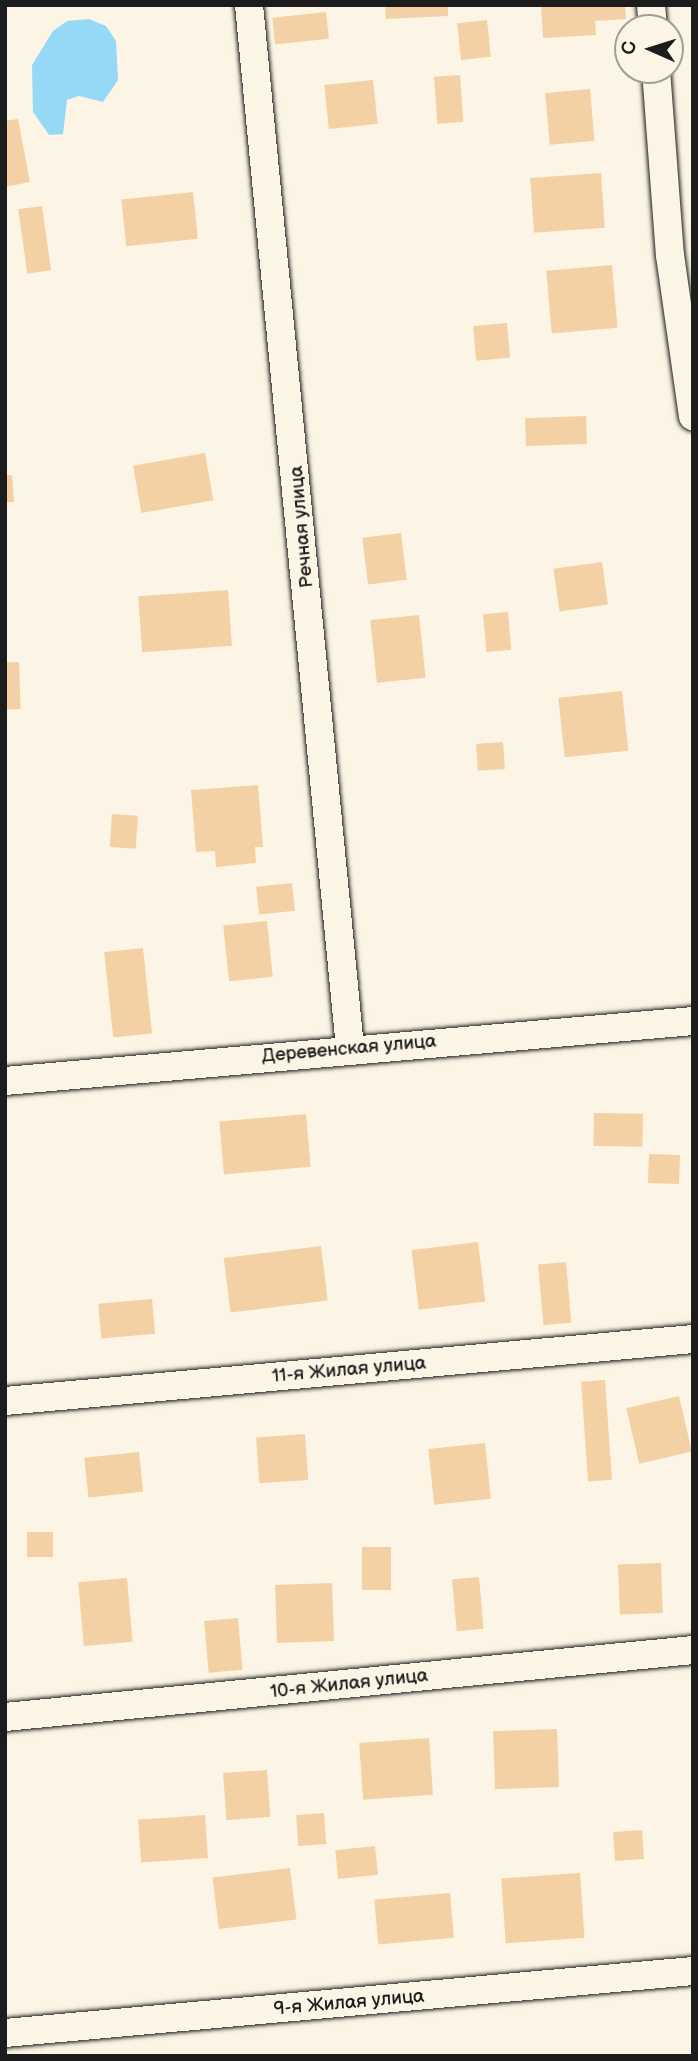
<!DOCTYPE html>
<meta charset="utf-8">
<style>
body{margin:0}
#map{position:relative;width:698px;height:2061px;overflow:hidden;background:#fcf5e5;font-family:"Balsamiq Sans",sans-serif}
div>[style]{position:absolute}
.water>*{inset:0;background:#95d9f7}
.building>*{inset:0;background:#f3d1a4;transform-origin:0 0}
.roads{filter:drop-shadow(0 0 2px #1c1c1c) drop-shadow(0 0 2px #1c1c1c)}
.street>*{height:28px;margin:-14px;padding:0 14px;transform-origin:14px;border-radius:14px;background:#fcf5e5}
span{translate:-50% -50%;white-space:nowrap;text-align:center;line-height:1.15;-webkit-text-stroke:5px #fcf5e5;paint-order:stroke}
.street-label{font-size:19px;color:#1c1c1c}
.frame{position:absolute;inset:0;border:7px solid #1c1c1c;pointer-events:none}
.north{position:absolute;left:614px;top:14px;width:70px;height:70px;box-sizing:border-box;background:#fcf5e5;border:2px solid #a29e95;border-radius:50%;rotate:273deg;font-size:19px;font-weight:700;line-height:28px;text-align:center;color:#1c1c1c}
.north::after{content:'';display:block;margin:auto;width:24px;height:32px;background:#1c1c1c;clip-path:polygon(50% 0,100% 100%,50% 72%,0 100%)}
</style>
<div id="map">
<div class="water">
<i style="clip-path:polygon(89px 19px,106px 26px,116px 41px,118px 80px,103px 102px,79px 96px,67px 100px,63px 134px,49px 135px,33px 112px,32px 65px,53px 31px,67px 21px)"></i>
</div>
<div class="building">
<i style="clip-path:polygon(385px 5px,448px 5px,448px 16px,386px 19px)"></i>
<i style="clip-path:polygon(541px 5px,625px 5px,626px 19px,595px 21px,596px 35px,543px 38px)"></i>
<i style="left:326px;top:12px;width:27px;height:54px;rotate:84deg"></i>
<i style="left:487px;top:20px;width:37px;height:30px;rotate:84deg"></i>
<i style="left:460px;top:75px;width:47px;height:26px;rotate:86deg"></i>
<i style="left:373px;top:80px;width:44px;height:49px;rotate:84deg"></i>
<i style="left:590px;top:89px;width:52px;height:45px;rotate:85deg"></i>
<i style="clip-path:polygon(18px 119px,30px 182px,5px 187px,5px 121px)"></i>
<i style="left:601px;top:173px;width:55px;height:71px;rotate:86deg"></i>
<i style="left:193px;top:192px;width:47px;height:72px;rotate:84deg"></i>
<i style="left:42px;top:206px;width:65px;height:24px;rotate:82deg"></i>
<i style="left:612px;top:265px;width:63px;height:66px;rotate:85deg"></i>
<i style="left:507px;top:323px;width:35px;height:34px;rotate:85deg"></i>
<i style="left:586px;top:416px;width:28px;height:61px;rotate:88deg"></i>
<i style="left:205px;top:453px;width:48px;height:73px;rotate:80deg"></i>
<i style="clip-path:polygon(5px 475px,12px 475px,14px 502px,5px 502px)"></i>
<i style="left:401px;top:533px;width:47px;height:39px;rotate:83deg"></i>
<i style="left:602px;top:562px;width:43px;height:49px;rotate:82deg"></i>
<i style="left:228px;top:590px;width:56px;height:90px;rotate:86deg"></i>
<i style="left:508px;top:612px;width:38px;height:25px;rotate:85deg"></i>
<i style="left:419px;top:615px;width:63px;height:49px;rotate:84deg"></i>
<i style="left:19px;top:662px;width:47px;height:14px;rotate:88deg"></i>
<i style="left:622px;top:691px;width:60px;height:64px;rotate:84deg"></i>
<i style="left:503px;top:742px;width:27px;height:27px;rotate:86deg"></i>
<i style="clip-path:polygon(258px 785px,263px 847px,255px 847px,256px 863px,216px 867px,215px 851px,196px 852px,191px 790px)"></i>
<i style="left:112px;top:814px;width:26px;height:33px;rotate:4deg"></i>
<i style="left:292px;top:883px;width:28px;height:36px;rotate:84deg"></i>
<i style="left:267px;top:921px;width:56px;height:44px;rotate:84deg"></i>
<i style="left:143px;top:948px;width:86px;height:39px;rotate:84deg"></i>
<i style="left:594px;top:1113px;width:49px;height:33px;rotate:1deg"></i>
<i style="left:306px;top:1114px;width:53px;height:87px;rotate:85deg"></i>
<i style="left:649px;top:1154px;width:31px;height:29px;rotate:2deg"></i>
<i style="left:478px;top:1242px;width:60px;height:67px;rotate:83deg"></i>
<i style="left:321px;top:1246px;width:55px;height:98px;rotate:83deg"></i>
<i style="left:566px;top:1262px;width:61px;height:28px;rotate:85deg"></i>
<i style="left:152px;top:1299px;width:35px;height:54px;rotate:85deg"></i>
<i style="left:605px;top:1380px;width:100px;height:24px;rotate:86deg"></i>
<i style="left:679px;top:1396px;width:57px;height:54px;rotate:77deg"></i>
<i style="left:305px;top:1434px;width:46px;height:49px;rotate:86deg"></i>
<i style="left:485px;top:1443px;width:56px;height:57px;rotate:84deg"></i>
<i style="left:139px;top:1452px;width:40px;height:55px;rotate:84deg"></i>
<i style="left:53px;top:1532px;width:25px;height:26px;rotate:90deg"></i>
<i style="left:362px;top:1547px;width:29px;height:43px"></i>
<i style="left:661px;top:1563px;width:50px;height:43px;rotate:88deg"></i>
<i style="left:479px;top:1577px;width:52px;height:27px;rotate:85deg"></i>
<i style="left:127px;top:1578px;width:64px;height:49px;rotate:85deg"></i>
<i style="left:332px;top:1583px;width:58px;height:57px;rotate:88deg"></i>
<i style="left:238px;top:1618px;width:52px;height:34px;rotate:85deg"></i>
<i style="left:557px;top:1729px;width:58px;height:64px;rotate:88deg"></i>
<i style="left:429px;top:1738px;width:57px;height:70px;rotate:86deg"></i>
<i style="left:267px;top:1770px;width:47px;height:44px;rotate:86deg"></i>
<i style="left:324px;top:1813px;width:31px;height:28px;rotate:86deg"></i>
<i style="left:205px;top:1815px;width:43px;height:67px;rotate:86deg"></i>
<i style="left:642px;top:1830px;width:29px;height:29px;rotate:86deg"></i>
<i style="left:375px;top:1846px;width:29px;height:40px;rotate:84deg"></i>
<i style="left:290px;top:1868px;width:52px;height:78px;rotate:83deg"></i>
<i style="left:580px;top:1873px;width:65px;height:79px;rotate:86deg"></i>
<i style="left:450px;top:1893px;width:45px;height:76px;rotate:85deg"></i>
</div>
<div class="roads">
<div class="street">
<i style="left:249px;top:5px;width:1048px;rotate:84.47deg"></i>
<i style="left:651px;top:5px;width:23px;rotate:85deg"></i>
<i style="left:656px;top:70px;width:186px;rotate:85.7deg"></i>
<i style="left:670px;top:255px;width:163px;rotate:81.9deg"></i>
<i style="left:5px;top:1081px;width:691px;rotate:-4.98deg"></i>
<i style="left:5px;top:1401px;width:691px;rotate:-5.15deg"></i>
<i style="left:5px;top:1717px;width:691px;rotate:-5.56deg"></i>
<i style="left:5px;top:2033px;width:691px;rotate:-5.15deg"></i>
</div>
</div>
<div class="street-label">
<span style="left:302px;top:527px;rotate:-95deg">Речная улица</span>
<span style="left:349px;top:1049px;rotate:-5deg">Деревенская улица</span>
<span style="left:349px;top:1370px;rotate:-5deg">11-я Жилая улица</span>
<span style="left:349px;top:1684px;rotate:-6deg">10-я Жилая улица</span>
<span style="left:349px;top:2003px;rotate:-5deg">9-я Жилая улица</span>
</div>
<div class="frame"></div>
<div class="north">С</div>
</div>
